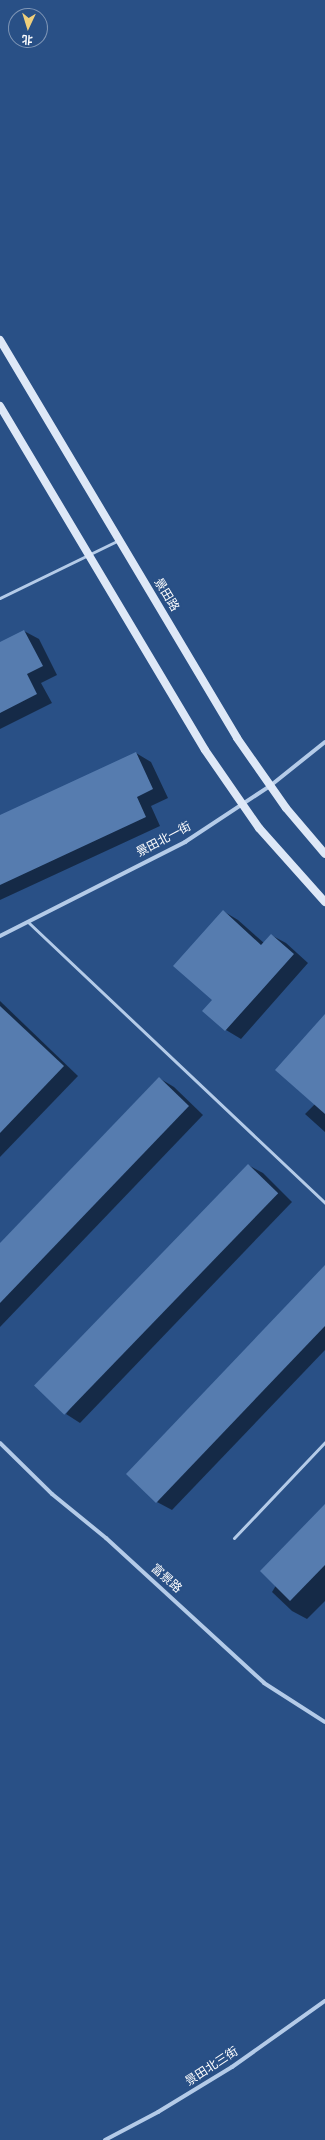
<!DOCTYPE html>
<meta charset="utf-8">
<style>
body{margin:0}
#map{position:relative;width:325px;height:2140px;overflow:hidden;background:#295086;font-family:"Fira Sans","Noto Sans SC",sans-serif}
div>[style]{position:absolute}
.shadow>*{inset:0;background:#0007}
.building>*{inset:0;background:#567caf;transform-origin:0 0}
.lane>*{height:3px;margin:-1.5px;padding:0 1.5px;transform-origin:1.5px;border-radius:1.5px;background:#b4cbe8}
.street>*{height:4px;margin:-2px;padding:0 2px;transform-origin:2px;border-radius:2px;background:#b4cbe8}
.secondary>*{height:8px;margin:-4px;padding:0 4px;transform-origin:4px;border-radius:4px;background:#dee8f7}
span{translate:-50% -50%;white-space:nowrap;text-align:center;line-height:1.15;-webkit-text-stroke:4px #295086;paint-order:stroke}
.street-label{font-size:12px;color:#fff}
.north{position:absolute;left:8px;top:8px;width:40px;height:40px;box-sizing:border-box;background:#295086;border:1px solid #7f96b6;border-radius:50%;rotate:184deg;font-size:11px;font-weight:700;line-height:16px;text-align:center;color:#fff}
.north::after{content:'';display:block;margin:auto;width:14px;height:18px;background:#efcf7b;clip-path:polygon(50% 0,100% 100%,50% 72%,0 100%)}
</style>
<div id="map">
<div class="shadow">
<i style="clip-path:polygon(24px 631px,39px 639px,57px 675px,41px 683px,52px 703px,0 729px,0 643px)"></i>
<i style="clip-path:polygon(136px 753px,151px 762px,168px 798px,151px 806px,160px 826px,0 900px,0 816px)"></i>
<i style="clip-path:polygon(223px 911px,238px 920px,264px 943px,271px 935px,286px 943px,308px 963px,241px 1039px,226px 1030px,204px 1010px,214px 1000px)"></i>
<i style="clip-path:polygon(0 1001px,78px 1076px,0 1157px)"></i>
<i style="clip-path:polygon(325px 1016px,325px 1132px,305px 1114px,315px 1104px)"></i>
<i style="clip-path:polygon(159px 1078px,174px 1087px,203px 1115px,0 1327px,0 1244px)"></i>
<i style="clip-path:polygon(248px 1165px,263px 1173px,292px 1202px,80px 1423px,66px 1414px)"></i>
<i style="clip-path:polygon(325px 1267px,325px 1350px,172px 1510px,157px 1502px)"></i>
<i style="clip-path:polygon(325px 1505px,325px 1601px,307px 1619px,292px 1611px,272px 1592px)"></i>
</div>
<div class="building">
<i style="clip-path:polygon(24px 630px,43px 666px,27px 674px,37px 694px,0 713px,0 642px)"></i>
<i style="clip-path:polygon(136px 752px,153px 789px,137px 797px,146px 817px,0 885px,0 815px)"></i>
<i style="clip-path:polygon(223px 910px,261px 945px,271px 934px,294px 954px,225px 1031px,202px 1011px,212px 1000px,173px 966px)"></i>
<i style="clip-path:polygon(0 1006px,64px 1066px,0 1133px)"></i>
<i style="clip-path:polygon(325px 1014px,325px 1114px,275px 1070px)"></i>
<i style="clip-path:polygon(159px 1077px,189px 1106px,0 1303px,0 1243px)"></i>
<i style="left:248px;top:1164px;width:42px;height:308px;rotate:44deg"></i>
<i style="clip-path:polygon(325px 1265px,325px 1326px,156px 1503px,126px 1474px)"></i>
<i style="clip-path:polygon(325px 1504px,325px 1565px,290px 1601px,260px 1571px)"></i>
</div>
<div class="lane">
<i style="left:0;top:598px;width:130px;rotate:-26deg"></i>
<i style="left:28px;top:922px;width:409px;rotate:43.4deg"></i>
<i style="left:234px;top:1538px;width:132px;rotate:-46.5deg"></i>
</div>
<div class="street">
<i style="left:0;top:936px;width:208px;rotate:-26.9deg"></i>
<i style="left:185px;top:842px;width:102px;rotate:-33.4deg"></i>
<i style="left:270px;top:786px;width:70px;rotate:-38.7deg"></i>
<i style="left:0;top:1443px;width:73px;rotate:44.4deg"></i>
<i style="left:52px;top:1494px;width:70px;rotate:39.2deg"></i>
<i style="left:106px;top:1538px;width:214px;rotate:42.5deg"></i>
<i style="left:264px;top:1683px;width:72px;rotate:32.6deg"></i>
<i style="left:105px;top:2140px;width:60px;rotate:-27.8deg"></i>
<i style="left:158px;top:2112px;width:87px;rotate:-31.3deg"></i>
<i style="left:232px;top:2067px;width:114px;rotate:-35.4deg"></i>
</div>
<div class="secondary">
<i style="left:0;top:340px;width:463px;rotate:59.2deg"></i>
<i style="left:237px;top:738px;width:85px;rotate:55deg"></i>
<i style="left:286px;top:808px;width:60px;rotate:49.7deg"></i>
<i style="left:0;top:406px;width:400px;rotate:59.2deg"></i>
<i style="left:205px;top:750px;width:95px;rotate:55.3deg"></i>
<i style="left:259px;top:828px;width:99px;rotate:48.3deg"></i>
</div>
<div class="street-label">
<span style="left:166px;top:595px;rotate:59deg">景田路</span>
<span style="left:164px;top:840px;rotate:-28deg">景田北一街</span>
<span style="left:166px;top:1579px;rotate:42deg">富景路</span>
<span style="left:212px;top:2067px;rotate:-33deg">景田北三街</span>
</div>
<div class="north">北</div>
</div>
